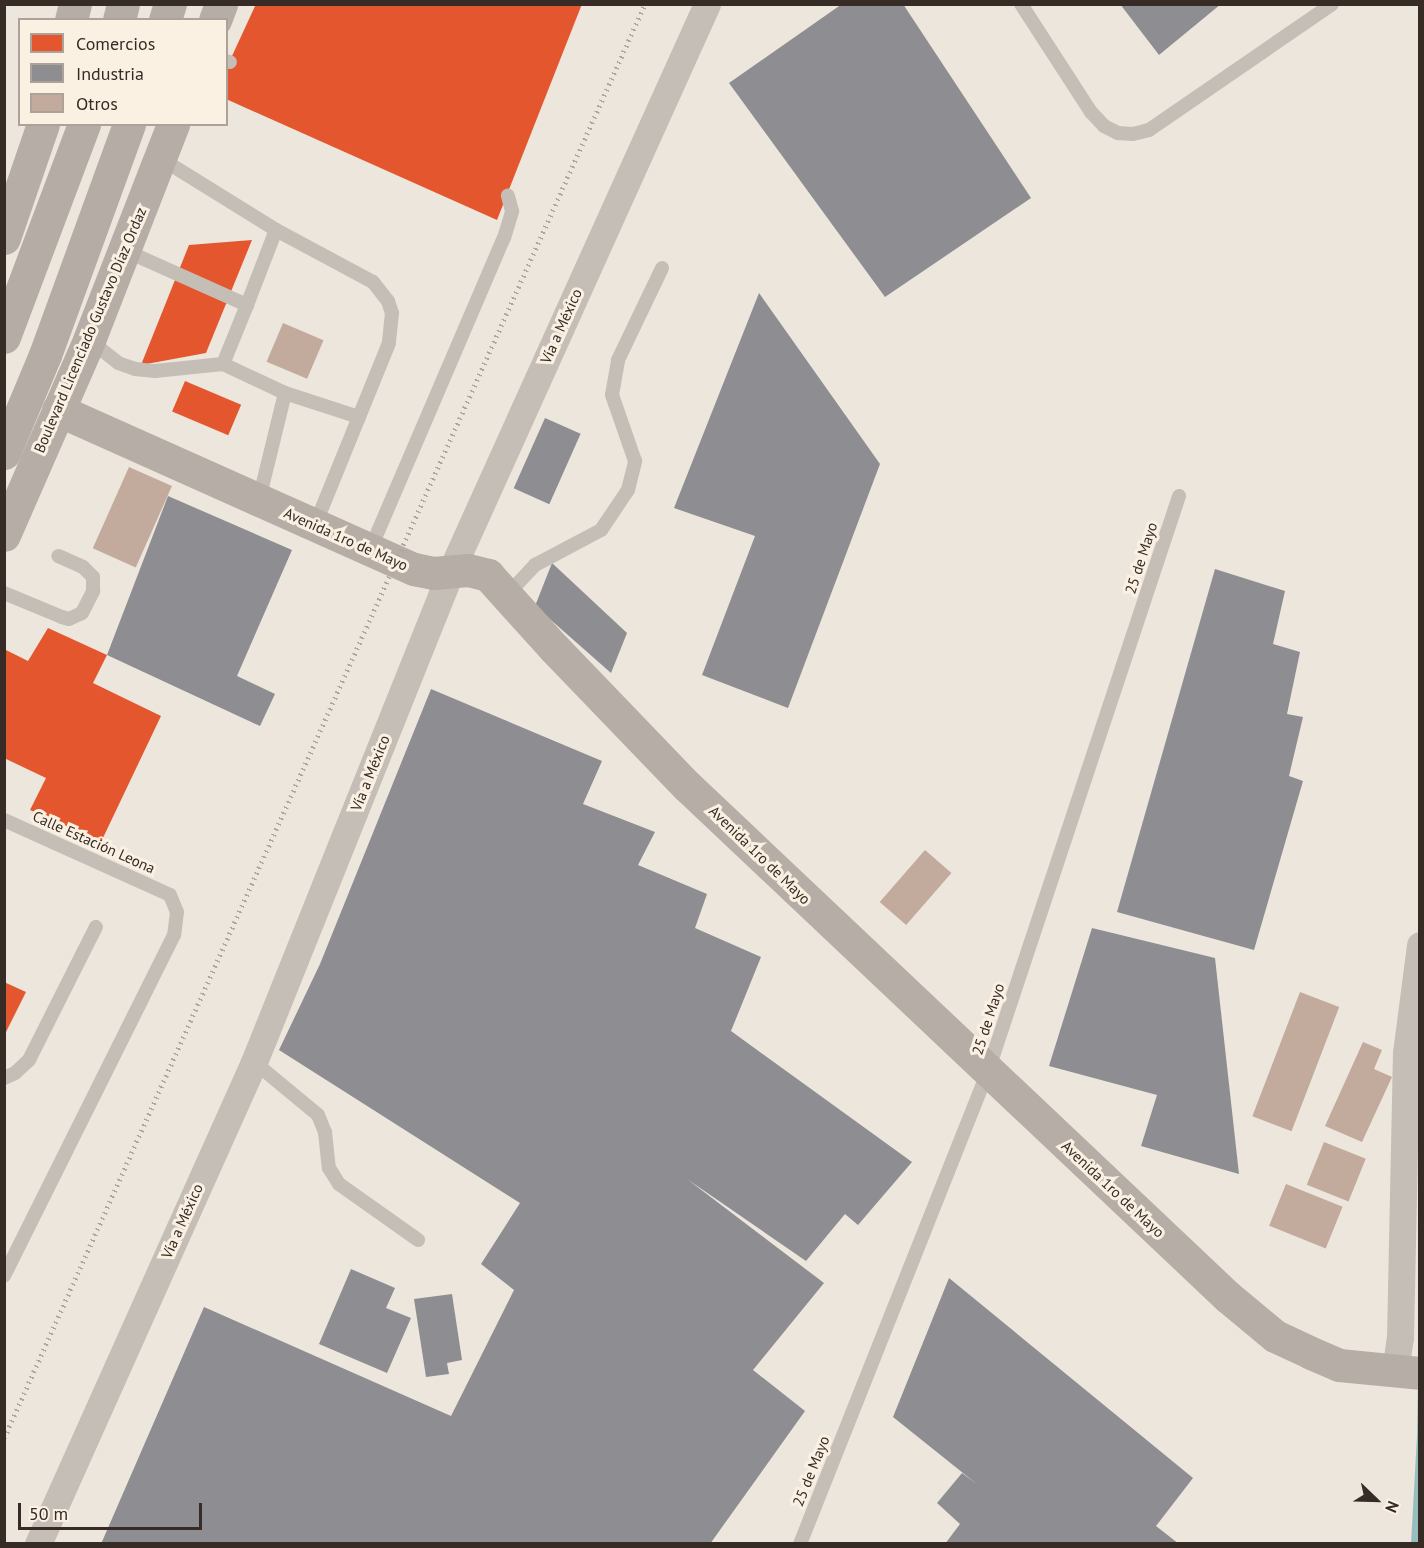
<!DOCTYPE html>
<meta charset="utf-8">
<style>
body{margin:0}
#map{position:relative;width:1424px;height:1548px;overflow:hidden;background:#ede6dc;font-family:"PT Sans",sans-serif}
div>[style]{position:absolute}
.water>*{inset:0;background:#97bebf}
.shops>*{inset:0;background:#e4572e;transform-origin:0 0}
.industry>*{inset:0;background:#8d8d92;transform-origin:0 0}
.building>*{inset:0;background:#c2aa9c;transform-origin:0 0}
.lane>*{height:14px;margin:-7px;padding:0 7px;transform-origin:7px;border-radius:7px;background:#c5beb6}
.street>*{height:27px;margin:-13.5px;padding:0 13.5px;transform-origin:13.5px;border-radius:13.5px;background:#c5beb6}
.secondary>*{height:33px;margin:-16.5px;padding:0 16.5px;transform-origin:16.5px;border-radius:16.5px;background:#b6aea6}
.primary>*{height:33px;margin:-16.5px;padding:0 16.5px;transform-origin:16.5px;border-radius:16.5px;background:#b4aca5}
.rail>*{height:4.5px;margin-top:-2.25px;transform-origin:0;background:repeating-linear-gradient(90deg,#ada6a0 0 1.5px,transparent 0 6px)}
span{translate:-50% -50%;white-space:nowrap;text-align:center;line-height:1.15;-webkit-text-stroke:6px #fbf1e3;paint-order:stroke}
.street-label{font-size:15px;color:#362b25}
.frame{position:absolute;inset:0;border:6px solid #362b25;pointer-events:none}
.legend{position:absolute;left:18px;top:18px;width:210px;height:108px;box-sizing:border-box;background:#fbf1e3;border:2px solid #aca297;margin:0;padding:8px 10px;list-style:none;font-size:18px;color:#362b25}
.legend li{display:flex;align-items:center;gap:12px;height:30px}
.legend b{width:30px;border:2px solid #aca297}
.north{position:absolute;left:1346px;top:1470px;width:60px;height:60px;-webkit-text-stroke:4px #fbf1e3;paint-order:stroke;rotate:113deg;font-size:16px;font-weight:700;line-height:24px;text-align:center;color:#362b25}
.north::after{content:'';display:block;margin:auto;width:21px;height:27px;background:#362b25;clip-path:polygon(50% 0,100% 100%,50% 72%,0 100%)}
.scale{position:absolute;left:18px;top:1503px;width:184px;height:27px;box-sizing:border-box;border:3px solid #362b25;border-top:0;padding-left:8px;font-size:18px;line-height:21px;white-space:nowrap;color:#362b25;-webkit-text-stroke:4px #fbf1e3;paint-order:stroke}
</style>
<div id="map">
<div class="water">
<i style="clip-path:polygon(1419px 1322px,1420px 1543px,1411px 1544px,1417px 1436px)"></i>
</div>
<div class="shops">
<i style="clip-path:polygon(256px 4px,582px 4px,497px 220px,226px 99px,226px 69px)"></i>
<i style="clip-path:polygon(252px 240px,206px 353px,141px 365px,189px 245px)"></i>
<i style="left:185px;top:381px;width:61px;height:33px;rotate:23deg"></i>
<i style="clip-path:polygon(48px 628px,107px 655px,93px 683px,161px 716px,101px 842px,30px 810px,46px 778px,4px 758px,4px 649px,28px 661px)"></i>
<i style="clip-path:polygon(4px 982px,26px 992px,4px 1036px)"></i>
</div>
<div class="industry">
<i style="clip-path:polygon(842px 4px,903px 4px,1031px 198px,885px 297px,729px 83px)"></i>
<i style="clip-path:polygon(1120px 4px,1221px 4px,1159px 55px)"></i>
<i style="clip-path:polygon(759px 293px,880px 464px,788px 708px,702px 675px,755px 536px,674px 508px)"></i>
<i style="left:545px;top:418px;width:39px;height:77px;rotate:24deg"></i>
<i style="clip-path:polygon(168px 496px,292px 550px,237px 676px,275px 694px,260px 726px,107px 655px)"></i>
<i style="clip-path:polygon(552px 563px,627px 633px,611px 673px,535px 606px)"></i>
<i style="clip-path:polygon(1215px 569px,1285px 591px,1273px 644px,1300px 652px,1287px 714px,1303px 717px,1289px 776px,1303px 781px,1254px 950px,1117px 912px)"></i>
<i style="clip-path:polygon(431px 689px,602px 761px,583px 804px,655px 832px,638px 865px,707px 894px,695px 928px,761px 957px,731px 1031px,912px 1162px,858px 1225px,845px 1214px,806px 1261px,687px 1179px,824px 1283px,753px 1370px,805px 1411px,710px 1544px,101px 1544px,204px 1307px,451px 1416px,514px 1290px,481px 1264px,520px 1203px,279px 1050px,320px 964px)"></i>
<i style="clip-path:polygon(1092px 928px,1215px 958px,1239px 1174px,1141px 1146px,1157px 1095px,1049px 1066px)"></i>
<i style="clip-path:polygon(351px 1269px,395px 1288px,386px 1308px,411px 1318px,387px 1373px,319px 1344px)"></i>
<i style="clip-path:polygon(949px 1278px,1193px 1478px,1156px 1526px,1179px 1544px,945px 1544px,960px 1524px,937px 1503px,962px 1473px,978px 1485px,893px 1417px)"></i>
<i style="clip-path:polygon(452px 1294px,462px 1360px,447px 1363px,449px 1374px,426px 1377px,414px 1299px)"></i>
</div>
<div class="building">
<i style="left:283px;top:323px;width:44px;height:42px;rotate:23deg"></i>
<i style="left:129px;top:467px;width:47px;height:89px;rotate:24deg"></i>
<i style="left:925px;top:850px;width:35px;height:69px;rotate:41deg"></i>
<i style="left:1300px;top:992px;width:42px;height:133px;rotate:21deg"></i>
<i style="clip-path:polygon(1363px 1042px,1382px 1050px,1374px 1069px,1392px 1077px,1362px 1142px,1325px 1126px)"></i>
<i style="left:1324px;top:1142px;width:45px;height:46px;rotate:22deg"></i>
<i style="left:1286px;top:1184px;width:61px;height:45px;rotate:22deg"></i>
</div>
<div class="lane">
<i style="left:1021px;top:4px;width:129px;rotate:57.1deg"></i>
<i style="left:1091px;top:112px;width:19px;rotate:47deg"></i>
<i style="left:1104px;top:126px;width:16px;rotate:27deg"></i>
<i style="left:1118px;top:133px;width:15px;rotate:4deg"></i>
<i style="left:1133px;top:134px;width:16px;rotate:-14deg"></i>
<i style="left:1149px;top:130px;width:222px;rotate:-34.5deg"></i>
<i style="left:226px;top:61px;width:4px;rotate:14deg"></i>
<i style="left:160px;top:158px;width:137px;rotate:31.8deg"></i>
<i style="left:276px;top:230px;width:110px;rotate:28.2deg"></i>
<i style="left:373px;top:282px;width:24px;rotate:52deg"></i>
<i style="left:388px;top:301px;width:13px;rotate:72deg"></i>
<i style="left:392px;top:313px;width:30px;rotate:96deg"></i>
<i style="left:389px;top:343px;width:196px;rotate:112.1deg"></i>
<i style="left:124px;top:250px;width:135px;rotate:24.1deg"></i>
<i style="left:247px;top:305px;width:64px;rotate:112.1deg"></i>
<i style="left:223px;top:364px;width:68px;rotate:25.1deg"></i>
<i style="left:285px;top:393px;width:110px;rotate:103.7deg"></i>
<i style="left:247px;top:305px;width:80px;rotate:-68.9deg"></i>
<i style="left:89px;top:340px;width:37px;rotate:38deg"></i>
<i style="left:118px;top:363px;width:18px;rotate:19deg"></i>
<i style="left:135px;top:369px;width:20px;rotate:6deg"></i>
<i style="left:155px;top:371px;width:68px;rotate:-5.9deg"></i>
<i style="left:285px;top:393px;width:78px;rotate:18deg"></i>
<i style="left:370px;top:550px;width:340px;rotate:-66.8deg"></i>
<i style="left:504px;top:238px;width:28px;rotate:-73deg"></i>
<i style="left:512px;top:211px;width:16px;rotate:-105deg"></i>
<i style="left:4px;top:593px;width:63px;rotate:22.5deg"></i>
<i style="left:62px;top:617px;width:7px;rotate:16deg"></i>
<i style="left:69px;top:619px;width:14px;rotate:-25deg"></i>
<i style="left:82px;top:613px;width:25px;rotate:-63deg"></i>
<i style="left:93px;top:591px;width:14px;rotate:-90deg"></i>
<i style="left:93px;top:577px;width:14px;rotate:-135deg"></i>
<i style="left:83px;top:567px;width:27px;rotate:-156deg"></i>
<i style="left:507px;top:595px;width:41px;rotate:-47deg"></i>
<i style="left:535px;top:565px;width:75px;rotate:-27.9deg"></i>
<i style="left:601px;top:530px;width:48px;rotate:-56deg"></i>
<i style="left:628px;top:490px;width:30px;rotate:-76deg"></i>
<i style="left:635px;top:461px;width:70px;rotate:-109.2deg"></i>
<i style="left:612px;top:395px;width:36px;rotate:-80deg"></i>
<i style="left:618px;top:360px;width:102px;rotate:-64.4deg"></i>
<i style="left:4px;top:820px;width:182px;rotate:24.3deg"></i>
<i style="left:170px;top:895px;width:18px;rotate:68deg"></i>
<i style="left:177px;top:912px;width:23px;rotate:97deg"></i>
<i style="left:174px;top:935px;width:381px;rotate:116.5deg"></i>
<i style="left:254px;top:1062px;width:83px;rotate:39.6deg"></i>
<i style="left:318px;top:1115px;width:18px;rotate:68deg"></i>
<i style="left:325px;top:1132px;width:36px;rotate:84deg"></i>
<i style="left:329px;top:1168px;width:19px;rotate:58deg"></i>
<i style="left:339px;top:1184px;width:97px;rotate:35.3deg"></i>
<i style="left:4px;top:1078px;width:12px;rotate:-24deg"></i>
<i style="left:15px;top:1073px;width:19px;rotate:-43deg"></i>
<i style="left:29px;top:1060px;width:149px;rotate:-63.3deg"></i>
<i style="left:800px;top:1544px;width:509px;rotate:-68.32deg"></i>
<i style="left:988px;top:1071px;width:606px;rotate:-71.62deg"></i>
</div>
<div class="street">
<i style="left:1395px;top:1372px;width:34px;rotate:-82deg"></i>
<i style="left:1400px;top:1338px;width:285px;rotate:-88.8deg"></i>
<i style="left:1406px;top:1053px;width:109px;rotate:-82.6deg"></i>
<i style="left:38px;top:1544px;width:528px;rotate:-65.86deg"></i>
<i style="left:254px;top:1062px;width:529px;rotate:-68.14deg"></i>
<i style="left:451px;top:571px;width:622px;rotate:-65.7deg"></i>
</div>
<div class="secondary">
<i style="left:71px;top:20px;width:16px;rotate:-76deg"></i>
<i style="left:215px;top:20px;width:17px;rotate:-69deg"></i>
<i style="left:4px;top:238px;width:120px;rotate:-71.1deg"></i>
<i style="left:58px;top:410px;width:390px;rotate:24.1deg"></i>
<i style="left:414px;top:569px;width:19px;rotate:12deg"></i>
<i style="left:433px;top:573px;width:35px;rotate:-5deg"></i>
<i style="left:468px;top:570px;width:21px;rotate:14deg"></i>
<i style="left:488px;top:575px;width:98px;rotate:47.9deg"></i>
<i style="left:554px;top:648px;width:192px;rotate:46.1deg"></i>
<i style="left:687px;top:786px;width:744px;rotate:43.37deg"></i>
<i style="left:1228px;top:1297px;width:61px;rotate:39.7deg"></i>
<i style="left:1275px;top:1336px;width:40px;rotate:25deg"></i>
<i style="left:1311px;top:1353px;width:30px;rotate:23deg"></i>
<i style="left:1339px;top:1365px;width:81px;rotate:5.6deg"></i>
<i style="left:4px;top:535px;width:213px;rotate:-66.4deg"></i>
<i style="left:89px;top:340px;width:232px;rotate:-68.7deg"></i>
</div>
<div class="primary">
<i style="left:119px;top:20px;width:16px;rotate:-76deg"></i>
<i style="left:165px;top:20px;width:17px;rotate:-73deg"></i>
<i style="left:4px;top:337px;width:228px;rotate:-69.4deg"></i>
<i style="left:4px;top:453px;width:106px;rotate:-67.3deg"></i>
<i style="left:45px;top:355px;width:246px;rotate:-70deg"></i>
</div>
<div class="rail">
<i style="left:4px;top:1438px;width:1571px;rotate:-65.92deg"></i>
</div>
<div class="street-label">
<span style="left:561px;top:326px;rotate:-66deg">Vía a México</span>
<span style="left:90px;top:330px;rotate:-67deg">Boulevard Licenciado Gustavo Díaz Ordaz</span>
<span style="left:346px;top:539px;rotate:24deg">Avenida 1ro de Mayo</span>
<span style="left:1141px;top:558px;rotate:-72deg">25 de Mayo</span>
<span style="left:370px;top:773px;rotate:-68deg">Vía a México</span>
<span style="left:94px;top:842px;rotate:24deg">Calle Estación Leona</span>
<span style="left:760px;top:855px;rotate:44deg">Avenida 1ro de Mayo</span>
<span style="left:988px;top:1019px;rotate:-72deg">25 de Mayo</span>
<span style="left:1113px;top:1189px;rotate:43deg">Avenida 1ro de Mayo</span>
<span style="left:182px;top:1221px;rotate:-66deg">Vía a México</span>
<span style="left:811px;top:1471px;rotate:-68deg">25 de Mayo</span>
</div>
<div class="frame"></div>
<ul class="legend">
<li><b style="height:16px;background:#e4572e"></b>Comercios</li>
<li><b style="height:16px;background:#8d8d92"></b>Industria</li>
<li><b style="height:16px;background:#c2aa9c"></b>Otros</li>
</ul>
<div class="north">N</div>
<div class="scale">50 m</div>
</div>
